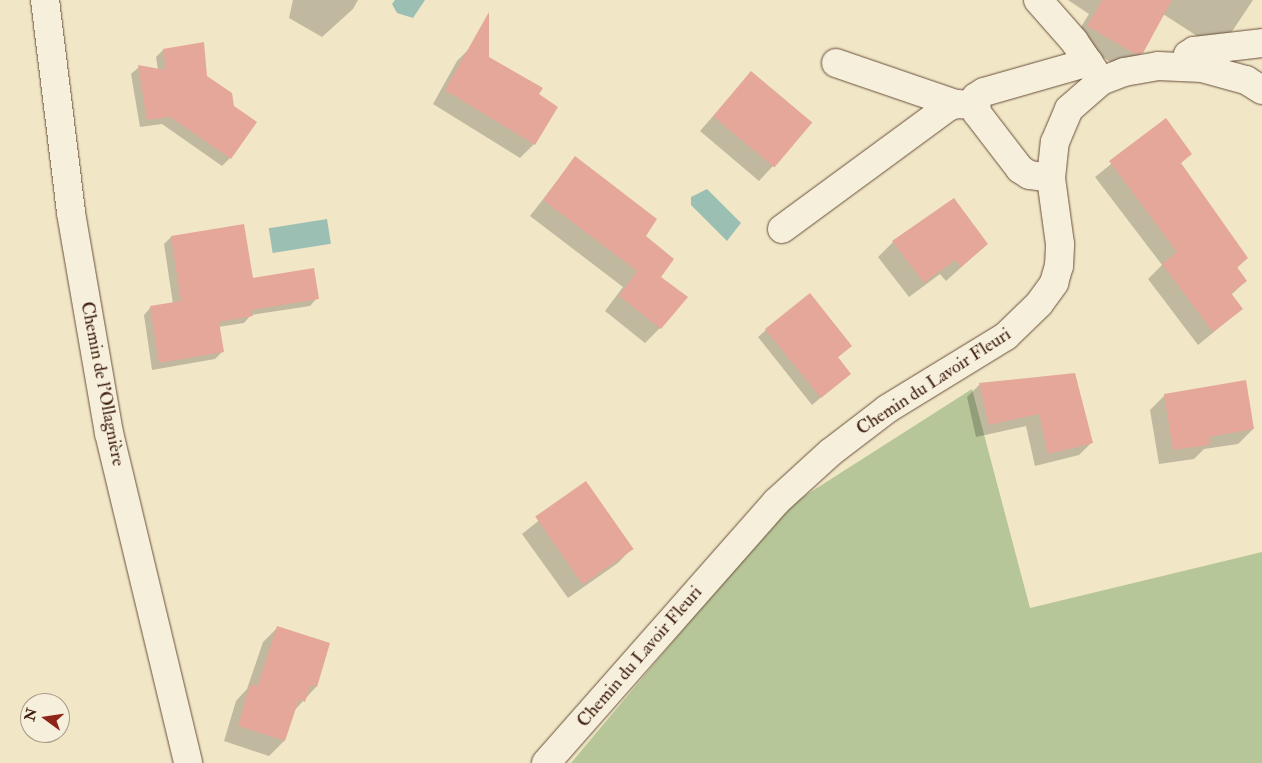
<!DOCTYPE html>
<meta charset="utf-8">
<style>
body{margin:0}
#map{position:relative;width:1262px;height:763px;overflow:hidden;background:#f1e7c7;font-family:"IM FELL Double Pica",serif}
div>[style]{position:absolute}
.green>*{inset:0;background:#b7c698}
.water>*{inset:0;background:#9bc0b3;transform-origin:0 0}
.shadow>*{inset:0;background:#0003}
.building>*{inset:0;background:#e4a799;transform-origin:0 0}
.roads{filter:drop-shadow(0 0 1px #6a4f3b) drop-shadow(0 0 1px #6a4f3b)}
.minor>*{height:28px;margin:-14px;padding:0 14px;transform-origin:14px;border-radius:14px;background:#f6efdb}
span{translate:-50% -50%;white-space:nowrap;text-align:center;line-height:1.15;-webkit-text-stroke:4px #f6efdb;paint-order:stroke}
.street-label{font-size:18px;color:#3d1c0c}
.north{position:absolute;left:20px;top:693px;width:50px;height:50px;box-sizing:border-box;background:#f6efdb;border:1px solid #ac9b88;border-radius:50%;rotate:284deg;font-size:14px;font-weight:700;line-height:20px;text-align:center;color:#3d1c0c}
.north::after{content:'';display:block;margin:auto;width:18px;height:22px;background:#8f2418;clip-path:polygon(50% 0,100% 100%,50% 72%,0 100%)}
</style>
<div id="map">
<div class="green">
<i style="clip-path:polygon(972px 389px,1030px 608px,1262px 552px,1262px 763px,571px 763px,784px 509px)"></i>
</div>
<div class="water">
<i style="clip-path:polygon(395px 0,425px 0,413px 18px,397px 13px,392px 4px)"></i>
<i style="clip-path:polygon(707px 189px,741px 223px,727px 241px,691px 205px,691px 197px)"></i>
<i style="left:327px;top:219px;width:25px;height:59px;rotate:81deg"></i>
</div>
<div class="shadow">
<i style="clip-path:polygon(293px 0,358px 0,353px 9px,322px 37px,289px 18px)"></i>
<i style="clip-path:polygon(1068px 0,1253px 0,1233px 30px,1219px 44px,1211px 45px,1163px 14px,1142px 52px,1127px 67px,1121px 68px,1073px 40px,1089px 14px)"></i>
<i style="clip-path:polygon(471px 47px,538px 94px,534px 144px,520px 158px,433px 104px,457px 61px)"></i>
<i style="clip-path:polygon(163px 50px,206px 77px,230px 158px,222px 166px,162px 124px,140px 127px,131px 74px,139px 67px,158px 70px,156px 57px)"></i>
<i style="clip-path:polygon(751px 73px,773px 166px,759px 181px,700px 131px)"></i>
<i style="clip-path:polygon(1166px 120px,1190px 154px,1180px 164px,1247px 258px,1237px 268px,1246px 281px,1231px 295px,1242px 309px,1198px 345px,1148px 279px,1162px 265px,1095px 177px)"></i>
<i style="clip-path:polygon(575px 158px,644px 236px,659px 277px,660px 328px,645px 343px,605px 311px,623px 287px,530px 216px)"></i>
<i style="clip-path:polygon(171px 237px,252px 279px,317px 298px,310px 306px,251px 315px,244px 323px,218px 327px,222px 352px,215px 359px,152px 370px,144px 315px,151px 307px,173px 304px,164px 244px)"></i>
<i style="clip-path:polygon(893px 242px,987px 244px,946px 281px,940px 274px,909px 297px,878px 257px)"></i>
<i style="clip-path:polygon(766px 330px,851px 346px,837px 358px,849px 374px,812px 405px,758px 337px)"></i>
<i style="clip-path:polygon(1074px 375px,1091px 443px,1079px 455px,1035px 466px,1026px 426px,976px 437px,967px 397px,979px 385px)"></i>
<i style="clip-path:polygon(1165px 395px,1253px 429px,1238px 444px,1204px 449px,1194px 459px,1159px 464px,1150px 410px)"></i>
<i style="clip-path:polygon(586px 483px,632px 548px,618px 563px,568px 598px,522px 534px)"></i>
<i style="clip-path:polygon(278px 627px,329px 644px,316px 687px,293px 712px,284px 741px,269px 756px,224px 741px,236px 701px,247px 689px,263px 642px)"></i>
</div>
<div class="building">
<i style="clip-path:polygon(1102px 0,1172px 0,1143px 53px,1135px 54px,1087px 26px)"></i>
<i style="clip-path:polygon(489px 12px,489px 57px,543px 88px,539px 94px,558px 107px,535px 145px,445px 90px)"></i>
<i style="clip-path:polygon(204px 42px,207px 76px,232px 93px,234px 106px,257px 122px,231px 159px,170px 117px,147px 120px,138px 65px,166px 70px,163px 49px)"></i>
<i style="left:751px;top:71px;width:80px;height:59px;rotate:40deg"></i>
<i style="clip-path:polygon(1166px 118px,1192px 154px,1181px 163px,1248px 258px,1237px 267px,1247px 281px,1231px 293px,1243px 309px,1213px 332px,1162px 264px,1177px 252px,1109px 161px)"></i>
<i style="clip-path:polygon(575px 156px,657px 219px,646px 236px,674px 259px,661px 277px,688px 297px,661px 329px,619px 296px,637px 271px,543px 200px)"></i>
<i style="clip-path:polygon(954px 198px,988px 244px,961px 267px,955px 260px,924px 283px,892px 241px)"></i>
<i style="clip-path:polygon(244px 224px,253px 278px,314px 268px,319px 299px,251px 310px,253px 316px,219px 322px,224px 352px,159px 363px,150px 306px,181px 301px,171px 236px)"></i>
<i style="clip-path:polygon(810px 293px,852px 346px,838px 357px,851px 374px,821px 398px,765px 329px)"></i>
<i style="clip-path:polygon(1075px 373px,1093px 443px,1048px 454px,1039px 414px,989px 425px,979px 383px)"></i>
<i style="clip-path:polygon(1246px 380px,1254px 429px,1209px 437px,1210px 445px,1173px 450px,1164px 394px)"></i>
<i style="left:586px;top:481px;width:83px;height:62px;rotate:55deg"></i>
<i style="clip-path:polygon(277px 626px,330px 643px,317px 687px,311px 685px,305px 702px,299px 699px,285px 741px,238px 726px,250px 684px,257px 687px)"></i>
</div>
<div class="roads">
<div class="minor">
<i style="left:45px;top:0;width:215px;rotate:83deg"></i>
<i style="left:71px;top:213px;width:223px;rotate:80.2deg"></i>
<i style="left:109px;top:433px;width:339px;rotate:76.5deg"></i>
<i style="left:1038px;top:0;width:55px;rotate:48.7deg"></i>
<i style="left:1074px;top:41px;width:41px;rotate:55.9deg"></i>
<i style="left:836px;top:63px;width:127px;rotate:18.9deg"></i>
<i style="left:1184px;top:67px;width:13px;rotate:-72deg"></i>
<i style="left:1188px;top:55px;width:7px;rotate:-34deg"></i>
<i style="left:1194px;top:51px;width:68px;rotate:-6.7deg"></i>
<i style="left:1051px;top:178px;width:22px;rotate:-172deg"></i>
<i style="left:1029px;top:175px;width:11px;rotate:-146deg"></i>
<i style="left:1020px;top:169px;width:71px;rotate:-127.5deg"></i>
<i style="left:977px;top:113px;width:16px;rotate:-94deg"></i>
<i style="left:976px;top:97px;width:9px;rotate:-32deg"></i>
<i style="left:984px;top:92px;width:109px;rotate:-15.9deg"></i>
<i style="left:782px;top:229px;width:206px;rotate:-36.3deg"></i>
<i style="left:948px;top:107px;width:9px;rotate:-21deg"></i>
<i style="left:956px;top:104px;width:19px;rotate:3deg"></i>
<i style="left:546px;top:763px;width:348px;rotate:-48.6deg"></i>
<i style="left:776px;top:502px;width:74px;rotate:-42.3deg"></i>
<i style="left:831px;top:452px;width:71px;rotate:-37.5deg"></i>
<i style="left:887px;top:409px;width:140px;rotate:-31.5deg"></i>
<i style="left:1006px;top:336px;width:46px;rotate:-44.1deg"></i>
<i style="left:1039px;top:304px;width:26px;rotate:-54deg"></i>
<i style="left:1054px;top:283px;width:18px;rotate:-74deg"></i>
<i style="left:1059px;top:266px;width:22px;rotate:-87deg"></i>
<i style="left:1060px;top:244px;width:67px;rotate:-97.8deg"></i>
<i style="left:1051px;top:178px;width:36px;rotate:-84deg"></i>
<i style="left:1055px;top:142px;width:36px;rotate:-67deg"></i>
<i style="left:1069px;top:109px;width:43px;rotate:-41.2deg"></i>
<i style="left:1101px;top:81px;width:25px;rotate:-21deg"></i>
<i style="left:1124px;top:72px;width:35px;rotate:-10deg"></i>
<i style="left:1158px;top:66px;width:44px;rotate:2.6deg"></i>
<i style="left:1202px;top:68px;width:46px;rotate:15.3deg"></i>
<i style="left:1246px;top:80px;width:19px;rotate:32deg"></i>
</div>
</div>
<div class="street-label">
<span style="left:934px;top:382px;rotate:-33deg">Chemin du Lavoir Fleuri</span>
<span style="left:102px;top:384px;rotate:79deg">Chemin de l'Ollagnière</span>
<span style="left:640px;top:657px;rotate:-49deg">Chemin du Lavoir Fleuri</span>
</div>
<div class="north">N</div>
</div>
